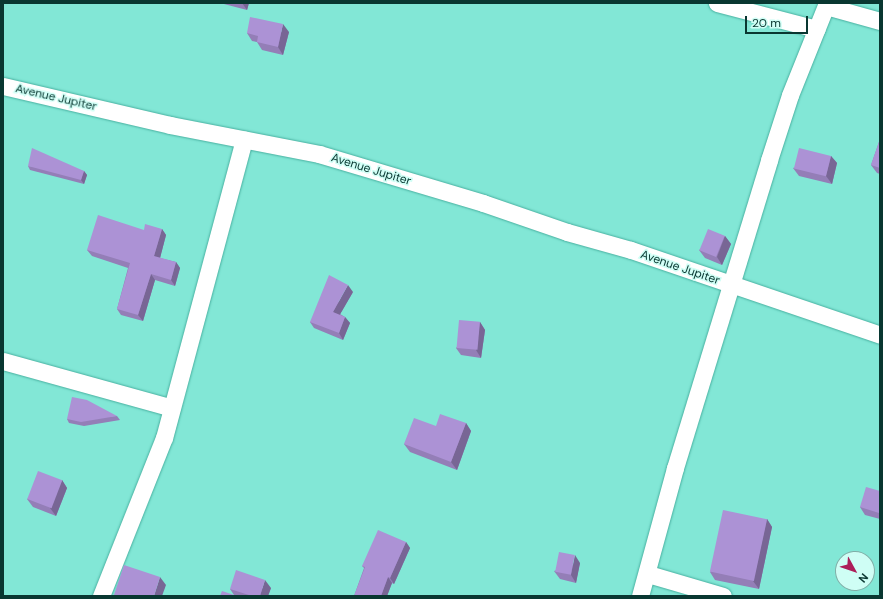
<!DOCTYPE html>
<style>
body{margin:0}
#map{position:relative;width:883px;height:599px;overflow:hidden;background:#82e7d6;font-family:"DM Sans",sans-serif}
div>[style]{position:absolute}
.roads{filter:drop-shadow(0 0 1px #48b0a0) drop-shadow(0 0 1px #48b0a0)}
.street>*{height:17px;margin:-8.5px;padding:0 8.5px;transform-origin:8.5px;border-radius:8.5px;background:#fff}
.wall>*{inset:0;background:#947eb7}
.shaded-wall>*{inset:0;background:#786695}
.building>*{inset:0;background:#ac92d5;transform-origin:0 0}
span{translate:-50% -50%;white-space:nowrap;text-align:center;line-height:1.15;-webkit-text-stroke:3px #cffef5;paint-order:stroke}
.street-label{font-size:12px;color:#093731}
.frame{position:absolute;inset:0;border:4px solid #093731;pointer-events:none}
.north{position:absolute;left:835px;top:551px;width:40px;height:40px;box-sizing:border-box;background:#cffef5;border:1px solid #80aea7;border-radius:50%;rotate:130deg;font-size:11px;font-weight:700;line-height:16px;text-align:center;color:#093731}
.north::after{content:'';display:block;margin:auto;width:14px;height:18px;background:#ac1e59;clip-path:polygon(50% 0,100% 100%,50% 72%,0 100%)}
.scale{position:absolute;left:745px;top:16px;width:63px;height:18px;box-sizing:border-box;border:2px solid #093731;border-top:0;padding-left:5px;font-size:12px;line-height:14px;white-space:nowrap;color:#093731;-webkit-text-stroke:3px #cffef5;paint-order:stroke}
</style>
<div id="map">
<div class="roads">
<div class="street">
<i style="left:717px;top:3px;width:103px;rotate:14.6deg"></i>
<i style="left:826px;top:6px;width:56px;rotate:15.5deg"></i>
<i style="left:3px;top:86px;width:171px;rotate:13.1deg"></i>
<i style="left:170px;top:125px;width:152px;rotate:11deg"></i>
<i style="left:319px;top:154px;width:171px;rotate:16.6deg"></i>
<i style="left:483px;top:203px;width:89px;rotate:19deg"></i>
<i style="left:567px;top:232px;width:66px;rotate:15.7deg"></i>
<i style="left:631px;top:250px;width:263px;rotate:18.8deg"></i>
<i style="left:3px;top:361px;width:175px;rotate:15.5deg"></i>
<i style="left:648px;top:574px;width:78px;rotate:16.3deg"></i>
<i style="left:101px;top:596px;width:170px;rotate:-68.3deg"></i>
<i style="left:164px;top:438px;width:309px;rotate:-75deg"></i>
<i style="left:640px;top:596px;width:133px;rotate:-74.7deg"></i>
<i style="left:675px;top:468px;width:322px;rotate:-73deg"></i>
<i style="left:769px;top:160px;width:68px;rotate:-72.1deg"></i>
<i style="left:790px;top:95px;width:99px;rotate:-68.1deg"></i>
</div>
</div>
<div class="wall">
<i style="clip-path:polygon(220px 3px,249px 3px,247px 10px)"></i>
<i style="clip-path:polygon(289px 32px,283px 55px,262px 50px,257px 42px,252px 41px,247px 33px)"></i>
<i style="clip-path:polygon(880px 139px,880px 174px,877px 173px,871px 165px)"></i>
<i style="clip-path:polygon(831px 156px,837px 163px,832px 184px,799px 176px,793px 168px)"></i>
<i style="clip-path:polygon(28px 166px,84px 171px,87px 175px,84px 184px,30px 170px)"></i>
<i style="clip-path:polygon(162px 229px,166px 235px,160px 258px,176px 262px,180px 268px,175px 286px,155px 280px,143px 321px,121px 315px,117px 309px,128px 268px,92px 256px,87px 250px,144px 230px)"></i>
<i style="clip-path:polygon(725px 236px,731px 244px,722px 265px,705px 258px,699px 250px)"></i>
<i style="clip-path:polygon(353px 292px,340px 314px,345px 317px,350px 323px,343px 340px,314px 328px,310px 322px)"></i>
<i style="clip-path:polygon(480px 322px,485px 330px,481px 358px,461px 355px,456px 348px)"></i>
<i style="clip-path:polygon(117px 416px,120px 420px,84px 426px,69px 423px,67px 419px)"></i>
<i style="clip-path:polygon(466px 423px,471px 431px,457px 470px,410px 452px,404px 444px,436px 426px)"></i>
<i style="clip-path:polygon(62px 480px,67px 488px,56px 516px,33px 507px,27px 499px)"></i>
<i style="clip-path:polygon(880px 491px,880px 519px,865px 515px,860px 507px)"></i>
<i style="clip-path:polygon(767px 519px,772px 527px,759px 589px,715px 580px,710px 572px)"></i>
<i style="clip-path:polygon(406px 542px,410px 548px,394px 584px,392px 583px,387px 596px,354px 596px,364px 568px,362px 566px)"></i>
<i style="clip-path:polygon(580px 563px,576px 583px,560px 579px,554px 571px)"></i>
<i style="clip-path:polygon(271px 588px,268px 596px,220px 596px,234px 595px,230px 589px)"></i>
</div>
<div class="shaded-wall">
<i style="clip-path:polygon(242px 3px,249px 3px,247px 10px)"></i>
<i style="clip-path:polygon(283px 24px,289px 32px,283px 55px,278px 47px)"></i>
<i style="clip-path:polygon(831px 156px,837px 163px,832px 184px,826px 176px)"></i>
<i style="clip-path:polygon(84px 171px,87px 175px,84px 184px,81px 180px)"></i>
<i style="clip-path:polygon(162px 229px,166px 235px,159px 262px,154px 256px)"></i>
<i style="clip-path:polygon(725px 236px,731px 244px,722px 265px,717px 257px)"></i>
<i style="clip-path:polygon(176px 262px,180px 268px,175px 286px,171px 280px)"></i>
<i style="clip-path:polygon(151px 274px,155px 280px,143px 321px,138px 315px)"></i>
<i style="clip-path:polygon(348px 285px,353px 292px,338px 318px,333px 312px)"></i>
<i style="clip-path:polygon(345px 317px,350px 323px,343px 340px,339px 333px)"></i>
<i style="clip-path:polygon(480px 322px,485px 330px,481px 358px,476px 350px)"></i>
<i style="clip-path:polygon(466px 423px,471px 431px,457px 470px,451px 462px)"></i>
<i style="clip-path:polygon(62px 480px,67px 488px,56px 516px,50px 508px)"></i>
<i style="clip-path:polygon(767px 519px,772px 527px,759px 589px,753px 581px)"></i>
<i style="clip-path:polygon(406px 542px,410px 548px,394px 584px,390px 578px)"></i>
<i style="clip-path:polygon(575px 555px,580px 563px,576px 583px,571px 575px)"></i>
<i style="clip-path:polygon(160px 577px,166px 585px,162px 596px,154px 596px)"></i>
<i style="clip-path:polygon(388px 577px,392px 583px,387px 596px,381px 596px)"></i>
<i style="clip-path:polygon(265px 580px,271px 588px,268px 596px,260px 596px)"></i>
</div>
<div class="building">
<i style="clip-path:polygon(250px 17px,283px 24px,278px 47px,257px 42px,258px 36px,247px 33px)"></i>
<i style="clip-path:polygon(880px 139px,880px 168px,871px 165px)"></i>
<i style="clip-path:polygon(32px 148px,84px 171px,81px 180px,28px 166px)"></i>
<i style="left:799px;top:148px;width:33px;height:21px;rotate:14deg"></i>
<i style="clip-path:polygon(98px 215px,144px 230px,145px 224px,162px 229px,154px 256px,176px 262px,171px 280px,151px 274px,138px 315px,117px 309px,130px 263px,87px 250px)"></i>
<i style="left:708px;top:229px;width:18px;height:23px;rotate:22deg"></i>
<i style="clip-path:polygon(329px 275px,348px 285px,333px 312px,345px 317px,339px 333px,310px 322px)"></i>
<i style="left:459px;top:320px;width:21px;height:28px;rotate:5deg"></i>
<i style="clip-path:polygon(72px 397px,87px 400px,117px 416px,81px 422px,67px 419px)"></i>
<i style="clip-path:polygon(440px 414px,466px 423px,451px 462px,404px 444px,414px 418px,436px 426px)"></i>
<i style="left:38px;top:471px;width:26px;height:30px;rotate:21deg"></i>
<i style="clip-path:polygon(866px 487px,880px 491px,880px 509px,879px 513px,860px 507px)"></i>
<i style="left:723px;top:510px;width:45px;height:63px;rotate:12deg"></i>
<i style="clip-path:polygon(378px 530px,406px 542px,390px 578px,388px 577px,381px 596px,354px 596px,365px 567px,362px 566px)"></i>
<i style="left:559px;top:552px;width:16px;height:20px;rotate:11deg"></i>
<i style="clip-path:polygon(124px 565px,160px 577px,154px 596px,119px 596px,114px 595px)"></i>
<i style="clip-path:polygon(236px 570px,265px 580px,260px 596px,252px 596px,230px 589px)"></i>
<i style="clip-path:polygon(222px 591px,237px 596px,220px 596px)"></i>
</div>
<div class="street-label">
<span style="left:56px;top:98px;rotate:13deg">Avenue Jupiter</span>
<span style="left:371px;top:170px;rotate:17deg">Avenue Jupiter</span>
<span style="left:680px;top:268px;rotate:19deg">Avenue Jupiter</span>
</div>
<div class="frame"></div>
<div class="north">N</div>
<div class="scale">20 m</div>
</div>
